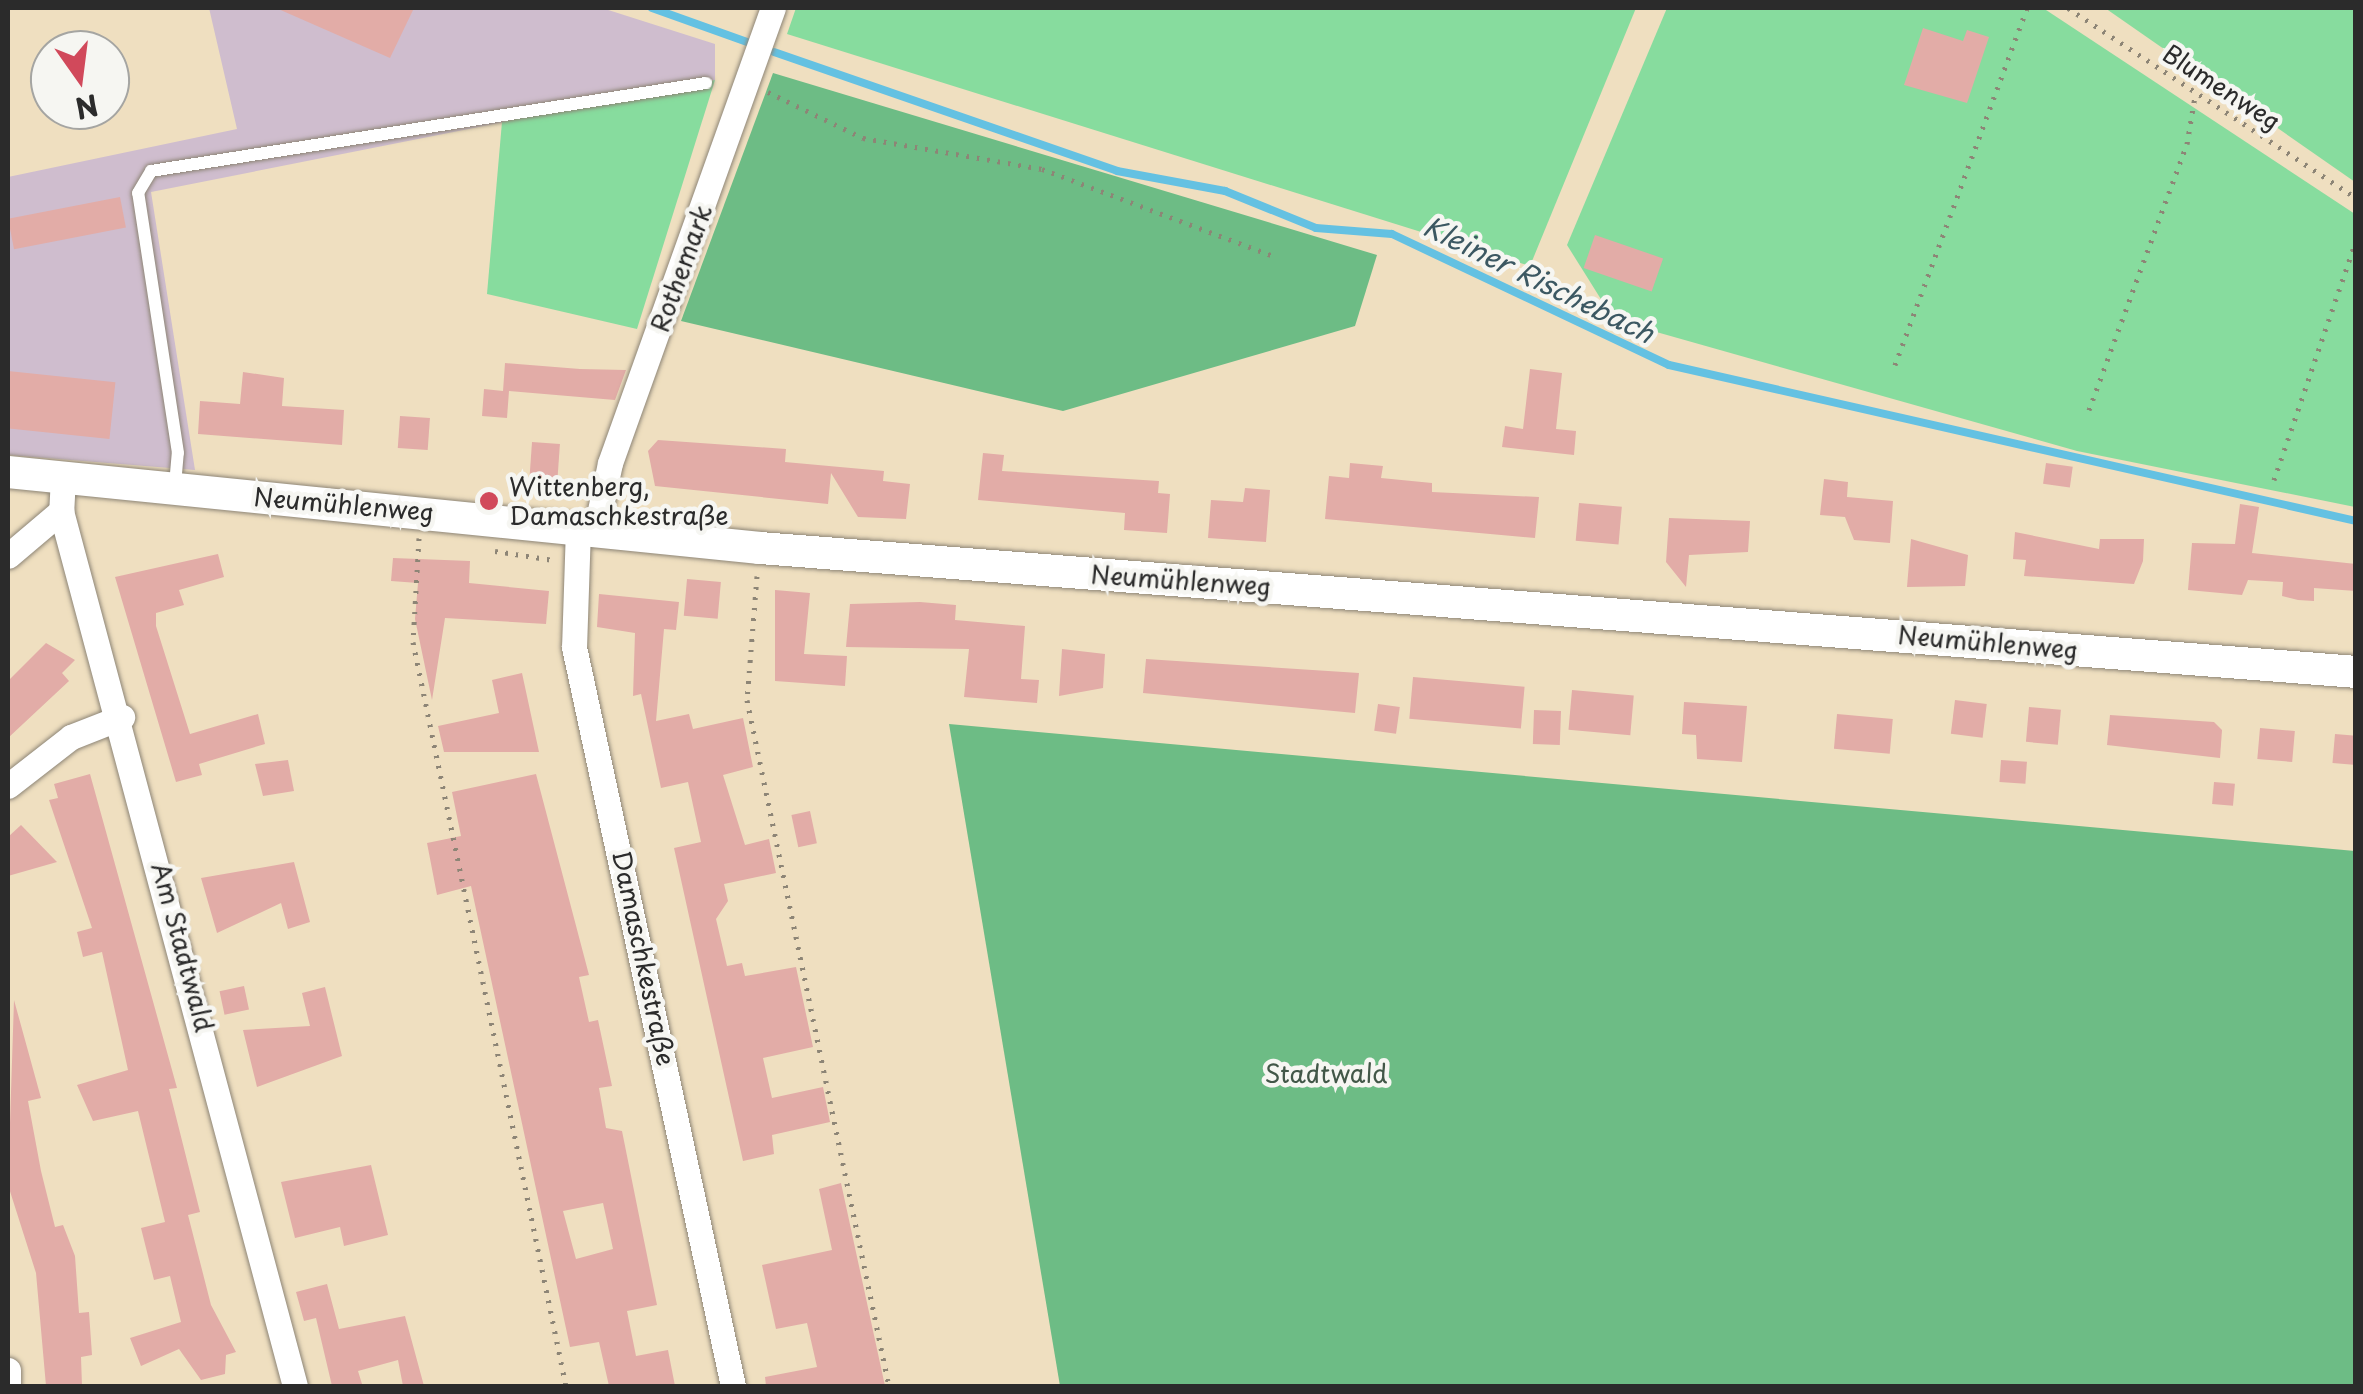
<!DOCTYPE html>
<meta charset="utf-8">
<style>
body{margin:0}
#map{position:relative;width:2363px;height:1394px;overflow:hidden;background:#efdfc0;font-family:"Playpen Sans",sans-serif}
div>[style]{position:absolute}
.industrial>*{inset:0;background:#cfbdce}
.green>*{inset:0;background:#87dc9e}
.forest>*{inset:0;background:#6dbc85}
.stream>*{height:8px;margin:-4px;padding:0 4px;transform-origin:4px;border-radius:4px;background:#64c1e2}
.building>*{inset:0;background:#e2aca7;transform-origin:0 0}
.path>*{height:5px;margin-top:-2.5px;transform-origin:0;background:repeating-linear-gradient(90deg,#8d8576 0 2.5px,transparent 0 10.5px)}
.roads{filter:drop-shadow(0 0 2px #8d8576) drop-shadow(0 0 2px #8d8576)}
.service>*{height:12px;margin:-6px;padding:0 6px;transform-origin:6px;border-radius:6px;background:#fff}
.minor>*{height:25px;margin:-12.5px;padding:0 12.5px;transform-origin:12.5px;border-radius:12.5px;background:#fff}
.tertiary>*{height:32px;margin:-16px;padding:0 16px;transform-origin:16px;border-radius:16px;background:#fff}
.dots>*{width:28px;height:28px;translate:-50% -50%;box-sizing:border-box;border:5px solid #f6f6f2;border-radius:50%}
span{translate:-50% -50%;white-space:nowrap;text-align:center;line-height:1.15;-webkit-text-stroke:9px #f6f6f2;paint-order:stroke}
.street-label{font-size:25px;color:#2b2b2b}
.poi-label{font-size:25px;color:#2b2b2b}
.left{translate:0 -50%;text-align:left}
.park-label{font-size:25px;color:#425748}
.water-label{font-size:28px;color:#3c5862;font-style:italic}
.frame{position:absolute;inset:0;border:10px solid #2b2b2b;pointer-events:none}
.north{position:absolute;left:30px;top:30px;width:100px;height:100px;box-sizing:border-box;background:#f6f6f2;border:2px solid #a5a5a2;border-radius:50%;rotate:166deg;font-size:28px;font-weight:700;line-height:40px;text-align:center;color:#2b2b2b}
.north::after{content:'';display:block;margin:auto;width:35px;height:45px;background:#d1495b;clip-path:polygon(50% 0,100% 100%,50% 72%,0 100%)}
</style>
<div id="map">
<div class="industrial">
<i style="clip-path:polygon(209px 8px,602px 8px,715px 44px,715px 80px,151px 192px,195px 470px,8px 455px,8px 177px,237px 129px)"></i>
</div>
<div class="green">
<i style="clip-path:polygon(796px 8px,1636px 8px,1530px 266px,787px 34px)"></i>
<i style="clip-path:polygon(1667px 8px,2043px 8px,2355px 214px,2355px 507px,2077px 451px,1614px 320px,1567px 245px)"></i>
<i style="clip-path:polygon(2105px 8px,2355px 8px,2355px 182px)"></i>
<i style="clip-path:polygon(715px 80px,637px 329px,487px 294px,502px 122px)"></i>
</div>
<div class="forest">
<i style="clip-path:polygon(773px 73px,1377px 255px,1355px 326px,1063px 411px,681px 321px)"></i>
<i style="clip-path:polygon(949px 724px,2355px 851px,2355px 1386px,1060px 1386px)"></i>
</div>
<div class="stream">
<i style="left:652px;top:8px;width:101px;rotate:19.7deg"></i>
<i style="left:774px;top:52px;width:363px;rotate:19.1deg"></i>
<i style="left:1117px;top:171px;width:110px;rotate:10.5deg"></i>
<i style="left:1225px;top:191px;width:98px;rotate:22.1deg"></i>
<i style="left:1316px;top:228px;width:76px;rotate:4.5deg"></i>
<i style="left:1392px;top:234px;width:306px;rotate:25.3deg"></i>
<i style="left:1669px;top:365px;width:704px;rotate:12.79deg"></i>
</div>
<div class="building">
<i style="clip-path:polygon(276px 8px,414px 8px,390px 58px)"></i>
<i style="clip-path:polygon(1923px 28px,1963px 41px,1967px 30px,1989px 37px,1967px 103px,1904px 85px)"></i>
<i style="left:120px;top:197px;width:31px;height:114px;rotate:79deg"></i>
<i style="left:1595px;top:235px;width:72px;height:35px;rotate:19deg"></i>
<i style="clip-path:polygon(505px 363px,580px 369px,626px 370px,615px 400px,509px 391px,507px 418px,482px 416px,484px 389px,503px 391px)"></i>
<i style="clip-path:polygon(1530px 369px,1562px 373px,1556px 429px,1576px 431px,1574px 455px,1502px 447px,1505px 426px,1523px 429px)"></i>
<i style="left:8px;top:371px;width:108px;height:57px;rotate:6deg"></i>
<i style="clip-path:polygon(243px 372px,284px 378px,282px 406px,344px 410px,342px 445px,198px 434px,200px 401px,240px 404px)"></i>
<i style="left:400px;top:416px;width:30px;height:32px;rotate:4deg"></i>
<i style="clip-path:polygon(658px 440px,786px 449px,785px 462px,884px 471px,883px 481px,910px 484px,906px 519px,858px 517px,831px 473px,828px 504px,655px 486px,648px 451px)"></i>
<i style="left:532px;top:442px;width:28px;height:34px;rotate:4deg"></i>
<i style="clip-path:polygon(983px 453px,1004px 455px,1002px 471px,1159px 481px,1158px 493px,1170px 494px,1167px 533px,1124px 530px,1125px 513px,978px 500px)"></i>
<i style="clip-path:polygon(1350px 463px,1383px 466px,1381px 478px,1432px 483px,1432px 492px,1539px 497px,1535px 538px,1325px 519px,1329px 476px,1349px 478px)"></i>
<i style="left:2046px;top:463px;width:27px;height:21px;rotate:8deg"></i>
<i style="clip-path:polygon(1824px 479px,1848px 482px,1847px 497px,1893px 501px,1890px 543px,1854px 540px,1845px 517px,1820px 515px)"></i>
<i style="clip-path:polygon(1245px 488px,1270px 490px,1266px 542px,1208px 538px,1211px 500px,1243px 502px)"></i>
<i style="left:1579px;top:503px;width:43px;height:38px;rotate:5deg"></i>
<i style="clip-path:polygon(2240px 504px,2259px 507px,2252px 553px,2356px 564px,2356px 591px,2314px 588px,2314px 601px,2298px 600px,2282px 596px,2283px 582px,2248px 580px,2242px 595px,2188px 590px,2192px 543px,2235px 544px)"></i>
<i style="clip-path:polygon(1669px 518px,1750px 521px,1748px 552px,1689px 555px,1686px 587px,1666px 562px)"></i>
<i style="clip-path:polygon(2015px 532px,2099px 549px,2100px 539px,2144px 539px,2143px 561px,2134px 584px,2024px 576px,2026px 560px,2013px 559px)"></i>
<i style="clip-path:polygon(1911px 539px,1968px 555px,1965px 586px,1907px 587px)"></i>
<i style="clip-path:polygon(218px 554px,224px 577px,179px 590px,184px 605px,156px 613px,156px 626px,190px 734px,258px 714px,265px 744px,199px 764px,202px 775px,176px 782px,115px 577px)"></i>
<i style="clip-path:polygon(393px 558px,470px 561px,469px 583px,549px 591px,546px 624px,445px 618px,432px 700px,415px 619px,418px 583px,391px 581px)"></i>
<i style="left:687px;top:579px;width:34px;height:37px;rotate:5deg"></i>
<i style="clip-path:polygon(775px 590px,810px 593px,804px 654px,847px 656px,845px 686px,775px 681px)"></i>
<i style="clip-path:polygon(599px 594px,679px 602px,676px 630px,664px 629px,656px 721px,689px 714px,693px 729px,743px 718px,753px 767px,723px 775px,745px 845px,769px 839px,776px 873px,724px 884px,728px 901px,716px 919px,727px 966px,742px 963px,745px 976px,796px 967px,813px 1047px,763px 1058px,772px 1098px,823px 1087px,830px 1122px,772px 1135px,774px 1154px,743px 1161px,674px 848px,701px 842px,688px 782px,661px 788px,641px 694px,633px 696px,635px 633px,597px 627px)"></i>
<i style="clip-path:polygon(920px 602px,956px 605px,955px 620px,1025px 626px,1021px 679px,1039px 680px,1037px 703px,964px 697px,969px 649px,846px 647px,850px 604px)"></i>
<i style="clip-path:polygon(46px 643px,75px 660px,62px 673px,69px 681px,8px 738px,8px 681px)"></i>
<i style="clip-path:polygon(1062px 649px,1105px 654px,1103px 688px,1059px 696px)"></i>
<i style="clip-path:polygon(1146px 659px,1359px 673px,1355px 713px,1143px 693px)"></i>
<i style="clip-path:polygon(522px 673px,539px 752px,444px 752px,438px 726px,499px 713px,492px 680px)"></i>
<i style="left:1413px;top:677px;width:112px;height:42px;rotate:5deg"></i>
<i style="left:1572px;top:690px;width:62px;height:40px;rotate:5deg"></i>
<i style="left:1955px;top:700px;width:32px;height:34px;rotate:7deg"></i>
<i style="clip-path:polygon(1684px 702px,1747px 706px,1742px 762px,1697px 759px,1696px 735px,1682px 734px)"></i>
<i style="left:1378px;top:704px;width:22px;height:27px;rotate:8deg"></i>
<i style="left:2029px;top:707px;width:32px;height:35px;rotate:5deg"></i>
<i style="left:1534px;top:710px;width:27px;height:34px;rotate:2deg"></i>
<i style="left:1837px;top:714px;width:56px;height:35px;rotate:5deg"></i>
<i style="clip-path:polygon(2110px 715px,2214px 722px,2222px 730px,2220px 758px,2107px 745px)"></i>
<i style="left:2260px;top:728px;width:35px;height:31px;rotate:5deg"></i>
<i style="left:2335px;top:734px;width:21px;height:29px;rotate:5deg"></i>
<i style="clip-path:polygon(288px 760px,294px 791px,263px 796px,255px 764px)"></i>
<i style="left:2001px;top:760px;width:26px;height:22px;rotate:4deg"></i>
<i style="clip-path:polygon(90px 774px,177px 1088px,169px 1089px,200px 1212px,188px 1215px,211px 1305px,236px 1352px,226px 1355px,225px 1374px,201px 1380px,179px 1349px,141px 1366px,130px 1338px,181px 1322px,170px 1276px,154px 1280px,141px 1228px,165px 1222px,138px 1111px,93px 1121px,77px 1085px,128px 1070px,102px 952px,83px 957px,77px 932px,92px 928px,49px 800px,58px 798px,54px 784px)"></i>
<i style="clip-path:polygon(evenodd,536px 774px,589px 975px,579px 977px,589px 1022px,598px 1020px,612px 1086px,599px 1088px,606px 1128px,622px 1131px,657px 1305px,627px 1311px,636px 1356px,668px 1350px,675px 1386px,609px 1386px,599px 1342px,570px 1347px,471px 886px,437px 895px,427px 843px,461px 836px,452px 792px,536px 774px,603px 1203px,613px 1249px,576px 1259px,563px 1211px,603px 1203px)"></i>
<i style="left:2214px;top:782px;width:21px;height:22px;rotate:5deg"></i>
<i style="left:810px;top:811px;width:33px;height:19px;rotate:78deg"></i>
<i style="clip-path:polygon(21px 825px,57px 862px,8px 876px,8px 837px)"></i>
<i style="clip-path:polygon(294px 862px,310px 922px,288px 929px,281px 903px,217px 933px,201px 878px)"></i>
<i style="left:244px;top:986px;width:24px;height:25px;rotate:78deg"></i>
<i style="clip-path:polygon(325px 987px,342px 1056px,257px 1087px,243px 1030px,310px 1026px,302px 993px)"></i>
<i style="clip-path:polygon(14px 1000px,41px 1098px,28px 1101px,41px 1171px,55px 1227px,63px 1225px,75px 1256px,79px 1313px,89px 1312px,92px 1355px,81px 1357px,82px 1386px,46px 1386px,36px 1273px,8px 1185px)"></i>
<i style="clip-path:polygon(371px 1165px,388px 1235px,344px 1246px,340px 1227px,295px 1238px,281px 1182px)"></i>
<i style="clip-path:polygon(841px 1183px,885px 1386px,766px 1386px,765px 1377px,817px 1367px,807px 1323px,776px 1329px,762px 1265px,832px 1250px,819px 1189px)"></i>
<i style="clip-path:polygon(327px 1284px,339px 1329px,405px 1316px,424px 1386px,403px 1386px,398px 1360px,358px 1371px,362px 1384px,332px 1386px,316px 1318px,304px 1321px,296px 1292px)"></i>
</div>
<div class="path">
<i style="left:2068px;top:8px;width:345px;rotate:33.4deg"></i>
<i style="left:768px;top:92px;width:106px;rotate:25.8deg"></i>
<i style="left:863px;top:138px;width:182px;rotate:9.8deg"></i>
<i style="left:1042px;top:169px;width:248px;rotate:20.6deg"></i>
<i style="left:1895px;top:365px;width:381px;rotate:-69.7deg"></i>
<i style="left:2089px;top:410px;width:283px;rotate:-69.8deg"></i>
<i style="left:2187px;top:144px;width:49px;rotate:-80.5deg"></i>
<i style="left:2274px;top:480px;width:254px;rotate:-71.1deg"></i>
<i style="left:419px;top:538px;width:104px;rotate:93.3deg"></i>
<i style="left:413px;top:642px;width:760px;rotate:78.38deg"></i>
<i style="left:495px;top:551px;width:59px;rotate:8.8deg"></i>
<i style="left:757px;top:576px;width:124px;rotate:94.6deg"></i>
<i style="left:747px;top:700px;width:701px;rotate:78.31deg"></i>
</div>
<div class="roads">
<div class="service">
<i style="left:175px;top:485px;width:32px;rotate:-85deg"></i>
<i style="left:178px;top:453px;width:263px;rotate:-98.7deg"></i>
<i style="left:138px;top:193px;width:26px;rotate:-59deg"></i>
<i style="left:151px;top:171px;width:562px;rotate:-9.01deg"></i>
</div>
<div class="minor">
<i style="left:63px;top:477px;width:34px;rotate:93deg"></i>
<i style="left:61px;top:511px;width:906px;rotate:75.03deg"></i>
<i style="left:578px;top:528px;width:119px;rotate:91.9deg"></i>
<i style="left:574px;top:647px;width:756px;rotate:77.86deg"></i>
<i style="left:596px;top:529px;width:67px;rotate:-78deg"></i>
<i style="left:610px;top:463px;width:483px;rotate:-70.3deg"></i>
<i style="left:8px;top:556px;width:70px;rotate:-40.3deg"></i>
<i style="left:8px;top:786px;width:80px;rotate:-37.9deg"></i>
<i style="left:71px;top:737px;width:55px;rotate:-21.4deg"></i>
<i style="left:8px;top:1370px;width:16px;rotate:90deg"></i>
</div>
<div class="tertiary">
<i style="left:8px;top:472px;width:756px;rotate:5.77deg"></i>
<i style="left:760px;top:548px;width:1601px;rotate:4.44deg"></i>
</div>
</div>
<div class="dots">
<i style="left:489px;top:501px;background:#d1495b"></i>
</div>
<div class="street-label">
<span style="left:2222px;top:87px;rotate:33deg">Blumenweg</span>
<span style="left:681px;top:268px;rotate:-70deg">Rothemark</span>
<span style="left:344px;top:504px;rotate:5deg">Neumühlenweg</span>
<span style="left:1181px;top:580px;rotate:4deg">Neumühlenweg</span>
<span style="left:1988px;top:642px;rotate:5deg">Neumühlenweg</span>
<span style="left:183px;top:947px;rotate:75deg">Am Stadtwald</span>
<span style="left:644px;top:958px;rotate:78deg">Damaschkestraße</span>
</div>
<div class="poi-label">
<span class="left" style="left:509px;top:501px">Wittenberg,<br>Damaschkestraße</span>
</div>
<div class="park-label">
<span style="left:1326px;top:1073px">Stadtwald</span>
</div>
<div class="water-label">
<span style="left:1539px;top:279px;rotate:26deg">Kleiner Rischebach</span>
</div>
<div class="frame"></div>
<div class="north">N</div>
</div>
